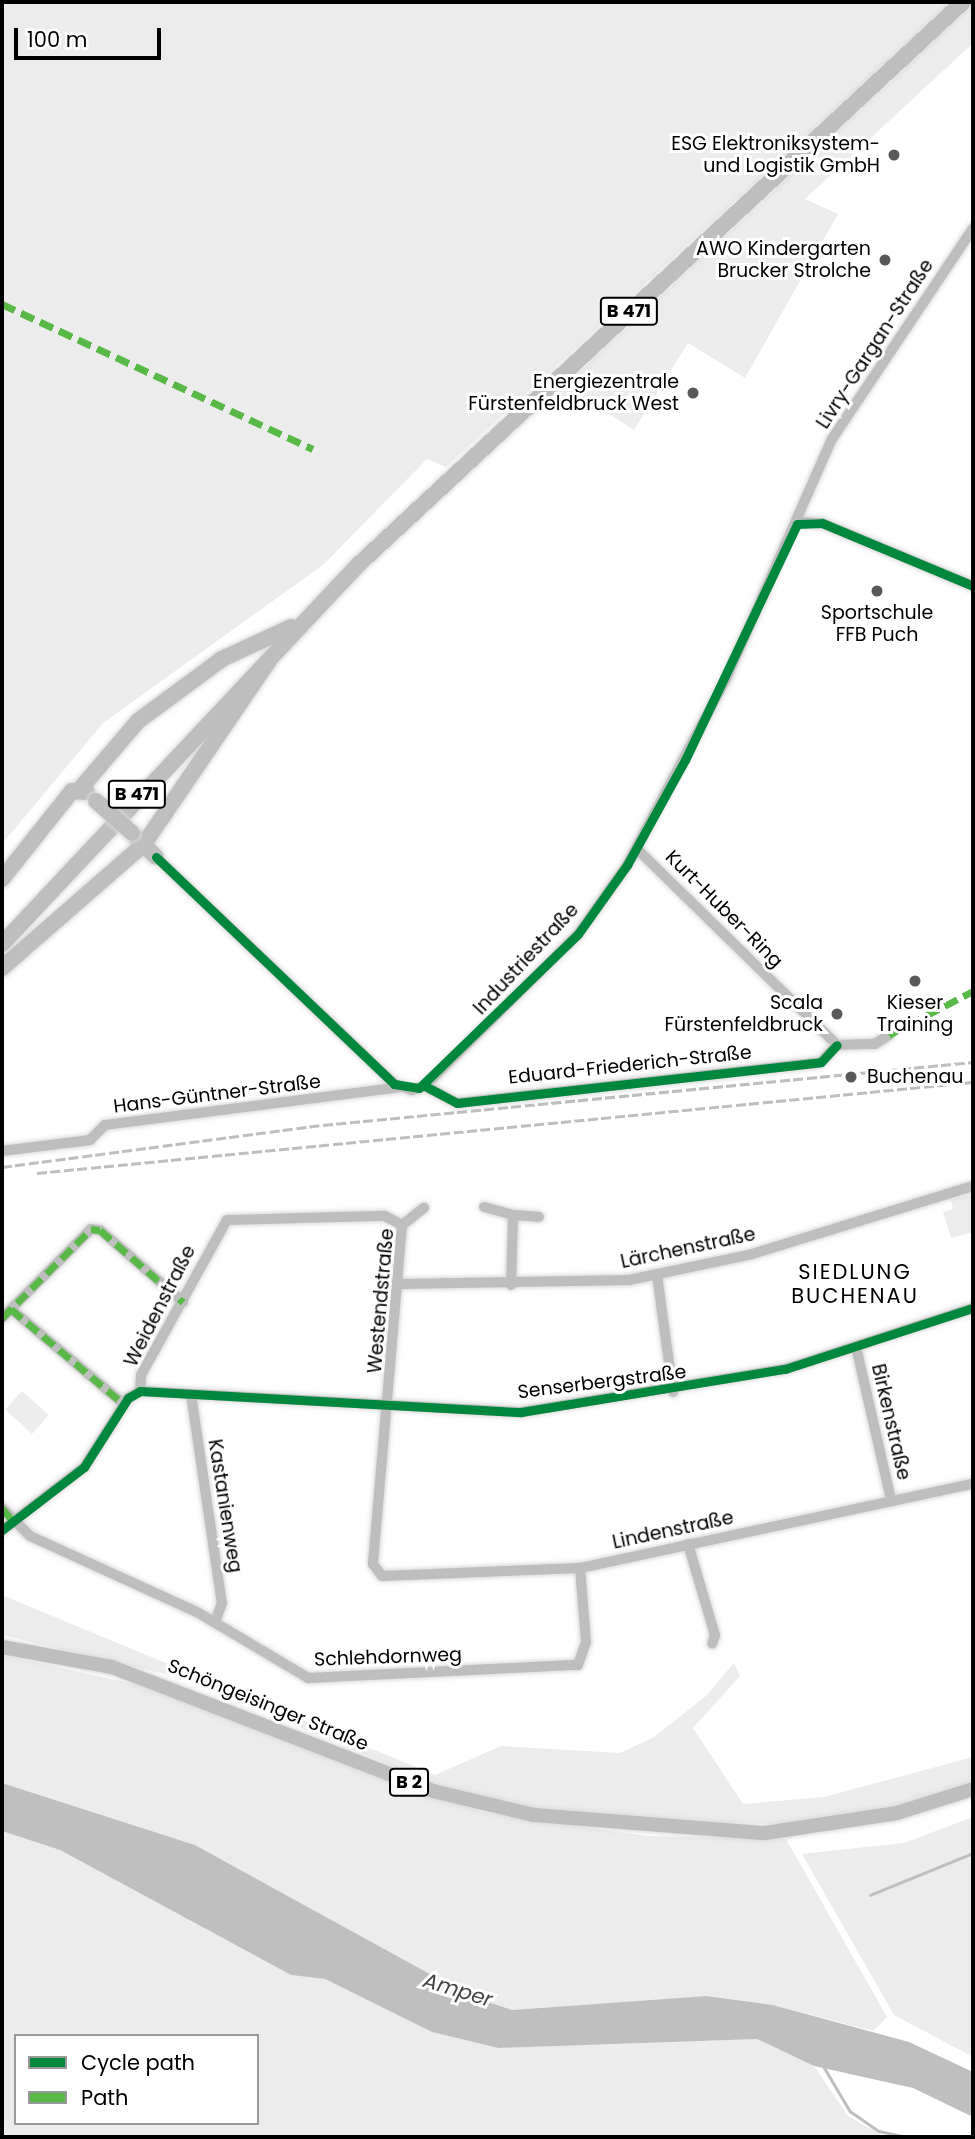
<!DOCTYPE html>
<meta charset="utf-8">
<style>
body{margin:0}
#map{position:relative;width:975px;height:2139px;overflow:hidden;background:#fff;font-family:Poppins,sans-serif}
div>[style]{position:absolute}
.green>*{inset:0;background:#ececec;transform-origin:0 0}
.water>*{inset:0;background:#bfbfbf}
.stream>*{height:2.5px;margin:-1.25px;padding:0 1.25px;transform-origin:1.25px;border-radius:1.25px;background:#bfbfbf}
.roads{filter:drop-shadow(0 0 2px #dbdbdb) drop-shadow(0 0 2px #dbdbdb)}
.minor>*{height:10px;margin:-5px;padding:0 5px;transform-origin:5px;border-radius:5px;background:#bebebe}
.major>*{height:14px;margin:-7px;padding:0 7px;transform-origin:7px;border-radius:7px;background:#bebebe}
.highway>*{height:16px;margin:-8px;padding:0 8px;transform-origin:8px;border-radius:8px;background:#bebebe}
.rail>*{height:2.5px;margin-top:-1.25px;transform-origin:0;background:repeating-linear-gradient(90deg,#bebebe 0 10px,transparent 0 13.5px)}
.bridges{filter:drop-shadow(0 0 2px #dbdbdb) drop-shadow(0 0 2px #dbdbdb)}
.highway-bridge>*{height:16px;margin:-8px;padding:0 8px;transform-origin:8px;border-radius:8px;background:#bebebe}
.quiet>*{height:7px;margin-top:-3.5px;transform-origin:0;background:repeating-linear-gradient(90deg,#58b947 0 14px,transparent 0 21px)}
.cycleway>*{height:9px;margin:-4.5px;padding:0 4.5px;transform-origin:4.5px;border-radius:4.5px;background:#00873e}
.dots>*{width:19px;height:19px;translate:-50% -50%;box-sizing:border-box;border:4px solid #fff;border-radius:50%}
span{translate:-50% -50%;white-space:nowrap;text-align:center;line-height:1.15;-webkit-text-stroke:6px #fff;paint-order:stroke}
.shield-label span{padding:2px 5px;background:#fff;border:2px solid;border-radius:5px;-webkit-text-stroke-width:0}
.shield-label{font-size:18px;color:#000;font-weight:700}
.poi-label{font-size:19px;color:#000}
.right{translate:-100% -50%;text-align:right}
.left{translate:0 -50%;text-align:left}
.street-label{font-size:19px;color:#000}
.neighbourhood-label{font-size:21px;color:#000;letter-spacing:2px}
.water-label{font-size:21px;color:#444;font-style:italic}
.frame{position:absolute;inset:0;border:4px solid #000;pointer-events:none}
.legend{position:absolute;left:14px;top:2034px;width:245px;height:91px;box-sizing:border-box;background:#fff;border:2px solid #999;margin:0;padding:9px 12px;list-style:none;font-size:21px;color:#000}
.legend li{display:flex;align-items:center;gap:14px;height:35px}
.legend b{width:35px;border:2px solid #999}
.scale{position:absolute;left:14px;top:28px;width:147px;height:32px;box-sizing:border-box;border:4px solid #000;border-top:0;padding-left:9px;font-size:21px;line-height:24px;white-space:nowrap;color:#000;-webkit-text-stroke:5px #fff;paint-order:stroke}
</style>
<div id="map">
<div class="green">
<i style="clip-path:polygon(2px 2px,951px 2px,446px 467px,427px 459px,323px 565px,103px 723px,2px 844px)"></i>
<i style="clip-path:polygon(973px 5px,973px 43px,805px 199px,838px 214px,745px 378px,688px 343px,634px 430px,595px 405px,555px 395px)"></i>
<i style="clip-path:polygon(973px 1193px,973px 1232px,951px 1238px,943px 1212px,953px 1209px,951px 1200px)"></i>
<i style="left:22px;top:1391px;width:36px;height:25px;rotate:42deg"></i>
<i style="clip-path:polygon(2px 1595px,435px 1775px,501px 1746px,620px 1753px,654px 1737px,706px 1696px,734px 1663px,740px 1676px,693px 1728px,743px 1804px,824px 1797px,973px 1757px,973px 1781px,893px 1807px,788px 1824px,651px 1821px,536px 1809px,439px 1785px,177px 1677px,2px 1635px)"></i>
<i style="clip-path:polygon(2px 1655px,156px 1689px,482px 1812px,647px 1836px,786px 1839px,887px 2017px,873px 2031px,773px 2005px,706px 1996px,512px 2010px,470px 1996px,195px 1845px,2px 1783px)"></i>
<i style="clip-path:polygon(973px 1817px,973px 2057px,894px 2015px,802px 1854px,904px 1843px)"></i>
<i style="clip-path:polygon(evenodd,2px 1831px,60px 1850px,291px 1975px,325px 1979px,432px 2032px,498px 2048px,757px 2039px,814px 2066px,848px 2116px,885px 2137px,2px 2137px,2px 1831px,16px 2036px,257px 2036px,257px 2123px,16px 2123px,16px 2036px)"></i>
</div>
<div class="water">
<i style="clip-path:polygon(2px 1783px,195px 1845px,470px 1996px,512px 2010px,706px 1996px,773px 2005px,909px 2042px,973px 2072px,973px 2117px,913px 2088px,814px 2066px,757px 2039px,498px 2048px,432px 2032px,325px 1979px,291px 1975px,60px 1850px,2px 1831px)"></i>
</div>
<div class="stream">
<i style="left:870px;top:1895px;width:111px;rotate:-22.2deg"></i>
<i style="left:824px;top:2067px;width:51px;rotate:59.4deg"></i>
<i style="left:850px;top:2111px;width:35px;rotate:35deg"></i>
<i style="left:879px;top:2131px;width:29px;rotate:12deg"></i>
</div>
<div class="roads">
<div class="minor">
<i style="left:800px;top:522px;width:22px;rotate:3deg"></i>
<i style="left:822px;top:523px;width:164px;rotate:22.6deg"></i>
<i style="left:637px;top:849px;width:280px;rotate:44.4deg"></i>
<i style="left:837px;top:1045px;width:38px;rotate:-2deg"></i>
<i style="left:875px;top:1044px;width:17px;rotate:-33deg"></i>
<i style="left:156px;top:857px;width:329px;rotate:43.6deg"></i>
<i style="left:394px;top:1084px;width:19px;rotate:18deg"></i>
<i style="left:412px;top:1090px;width:14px;rotate:-17deg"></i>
<i style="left:425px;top:1086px;width:216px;rotate:-44.8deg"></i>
<i style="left:578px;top:934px;width:85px;rotate:-54.6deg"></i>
<i style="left:627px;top:865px;width:211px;rotate:-62deg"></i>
<i style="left:726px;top:679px;width:262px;rotate:-66.2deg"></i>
<i style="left:832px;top:439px;width:254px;rotate:-56.2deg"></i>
<i style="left:425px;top:1086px;width:36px;rotate:28deg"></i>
<i style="left:457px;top:1103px;width:366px;rotate:-6.4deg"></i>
<i style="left:821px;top:1062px;width:23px;rotate:-47deg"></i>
<i style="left:2px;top:1151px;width:89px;rotate:-7.1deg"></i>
<i style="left:90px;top:1140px;width:21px;rotate:-45deg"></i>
<i style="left:105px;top:1125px;width:297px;rotate:-7.3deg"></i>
<i style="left:484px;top:1207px;width:30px;rotate:15deg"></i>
<i style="left:513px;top:1215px;width:70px;rotate:91.6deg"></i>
<i style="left:513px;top:1215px;width:26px;rotate:4deg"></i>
<i style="left:402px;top:1225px;width:340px;rotate:94.9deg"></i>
<i style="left:373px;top:1564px;width:15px;rotate:53deg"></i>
<i style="left:382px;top:1576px;width:198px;rotate:-2.3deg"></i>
<i style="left:580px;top:1568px;width:402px;rotate:-12.1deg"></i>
<i style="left:402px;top:1225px;width:28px;rotate:-38deg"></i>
<i style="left:657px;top:1275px;width:118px;rotate:82.2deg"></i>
<i style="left:400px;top:1284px;width:229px;rotate:-1deg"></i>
<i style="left:629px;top:1280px;width:126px;rotate:-11.9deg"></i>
<i style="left:752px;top:1254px;width:231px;rotate:-17.1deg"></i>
<i style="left:11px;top:1309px;width:148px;rotate:40.1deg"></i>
<i style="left:2px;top:1318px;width:126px;rotate:-45deg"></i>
<i style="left:91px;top:1229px;width:9px;rotate:6deg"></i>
<i style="left:100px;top:1230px;width:110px;rotate:40.9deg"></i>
<i style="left:857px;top:1351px;width:153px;rotate:77.1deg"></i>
<i style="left:140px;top:1391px;width:16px;rotate:-86deg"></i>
<i style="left:141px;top:1375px;width:177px;rotate:-61deg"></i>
<i style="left:227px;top:1220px;width:158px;rotate:-1.5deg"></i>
<i style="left:385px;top:1216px;width:19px;rotate:28deg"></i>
<i style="left:191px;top:1394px;width:211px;rotate:81.6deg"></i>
<i style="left:222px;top:1603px;width:20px;rotate:110deg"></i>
<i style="left:2px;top:1508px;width:40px;rotate:45deg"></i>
<i style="left:30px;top:1536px;width:183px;rotate:24.5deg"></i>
<i style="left:197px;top:1612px;width:129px;rotate:30.7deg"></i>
<i style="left:308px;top:1678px;width:270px;rotate:-2.8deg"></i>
<i style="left:578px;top:1665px;width:24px;rotate:-71deg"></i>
<i style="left:586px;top:1642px;width:74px;rotate:-94.6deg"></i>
<i style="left:2px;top:1530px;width:103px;rotate:-37.5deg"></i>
<i style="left:84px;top:1467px;width:82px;rotate:-57.5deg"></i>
<i style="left:128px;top:1398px;width:14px;rotate:-30deg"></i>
<i style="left:140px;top:1391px;width:382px;rotate:3.2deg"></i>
<i style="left:521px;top:1412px;width:267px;rotate:-9.3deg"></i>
<i style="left:785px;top:1369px;width:198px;rotate:-18deg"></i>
<i style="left:688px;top:1544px;width:95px;rotate:73.5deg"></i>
<i style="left:715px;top:1635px;width:9px;rotate:108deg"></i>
</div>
<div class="major">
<i style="left:2px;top:1647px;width:112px;rotate:10.3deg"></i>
<i style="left:112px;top:1667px;width:344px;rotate:21.1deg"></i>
<i style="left:433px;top:1791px;width:104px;rotate:13.4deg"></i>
<i style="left:534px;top:1815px;width:232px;rotate:4.5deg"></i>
<i style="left:765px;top:1833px;width:134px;rotate:-8.6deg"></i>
<i style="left:897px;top:1813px;width:80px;rotate:-17.5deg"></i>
</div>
<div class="highway">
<i style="left:80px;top:789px;width:89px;rotate:-49.5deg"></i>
<i style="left:138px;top:721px;width:104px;rotate:-36.4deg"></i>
<i style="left:222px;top:659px;width:76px;rotate:-24.9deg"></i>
<i style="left:136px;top:837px;width:28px;rotate:45deg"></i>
<i style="left:2px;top:879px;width:112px;rotate:-51.5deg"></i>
<i style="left:72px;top:791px;width:15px;rotate:4deg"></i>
<i style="left:2px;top:944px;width:519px;rotate:-46.8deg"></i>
<i style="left:357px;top:566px;width:828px;rotate:-42.94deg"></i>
<i style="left:2px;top:968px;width:189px;rotate:-41.1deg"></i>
<i style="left:144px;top:844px;width:222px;rotate:-55.7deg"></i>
</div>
</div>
<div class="rail">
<i style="left:2px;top:1167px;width:324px;rotate:-7.5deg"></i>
<i style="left:323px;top:1125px;width:653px;rotate:-5.54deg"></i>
<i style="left:37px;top:1173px;width:940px;rotate:-5.55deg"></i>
</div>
<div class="bridges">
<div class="highway-bridge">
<i style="left:96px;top:801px;width:48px;rotate:41.6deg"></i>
</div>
</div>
<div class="quiet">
<i style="left:2px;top:304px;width:343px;rotate:25deg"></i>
<i style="left:889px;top:1035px;width:95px;rotate:-27.6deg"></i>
<i style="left:11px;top:1309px;width:148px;rotate:40.1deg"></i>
<i style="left:2px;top:1318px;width:126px;rotate:-45deg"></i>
<i style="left:91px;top:1229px;width:9px;rotate:6deg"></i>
<i style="left:100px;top:1230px;width:110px;rotate:40.9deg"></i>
<i style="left:2px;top:1508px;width:17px;rotate:50deg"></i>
</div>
<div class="cycleway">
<i style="left:156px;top:857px;width:329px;rotate:43.6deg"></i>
<i style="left:394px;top:1084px;width:25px;rotate:9deg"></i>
<i style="left:419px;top:1088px;width:221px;rotate:-44.1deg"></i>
<i style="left:578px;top:934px;width:85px;rotate:-54.6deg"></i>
<i style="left:627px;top:865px;width:120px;rotate:-61.1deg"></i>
<i style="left:685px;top:760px;width:261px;rotate:-64.6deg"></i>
<i style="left:797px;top:524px;width:25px;rotate:-2deg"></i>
<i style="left:822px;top:523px;width:164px;rotate:22.6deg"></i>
<i style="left:425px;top:1086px;width:36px;rotate:28deg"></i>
<i style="left:457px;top:1103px;width:366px;rotate:-6.4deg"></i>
<i style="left:821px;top:1062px;width:23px;rotate:-47deg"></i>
<i style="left:2px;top:1530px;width:103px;rotate:-37.5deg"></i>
<i style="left:84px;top:1467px;width:82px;rotate:-57.5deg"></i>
<i style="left:128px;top:1398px;width:14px;rotate:-30deg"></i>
<i style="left:140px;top:1391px;width:382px;rotate:3.2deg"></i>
<i style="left:521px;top:1412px;width:267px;rotate:-9.3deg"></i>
<i style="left:785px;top:1369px;width:198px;rotate:-18deg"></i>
</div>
<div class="dots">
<i style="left:894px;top:155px;background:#595959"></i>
<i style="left:885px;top:260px;background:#595959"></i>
<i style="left:693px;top:393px;background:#595959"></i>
<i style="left:877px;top:591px;background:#595959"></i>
<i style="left:915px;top:981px;background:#595959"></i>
<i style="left:837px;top:1014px;background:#595959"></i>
<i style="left:851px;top:1077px;background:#595959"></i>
</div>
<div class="shield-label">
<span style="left:629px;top:311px">B 471</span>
<span style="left:137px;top:794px">B 471</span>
<span style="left:409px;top:1782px">B 2</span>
</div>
<div class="poi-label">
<span class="right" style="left:880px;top:155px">ESG Elektroniksystem-<br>und Logistik GmbH</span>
<span class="right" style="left:871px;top:260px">AWO Kindergarten<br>Brucker Strolche</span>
<span class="right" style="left:679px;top:393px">Energiezentrale<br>Fürstenfeldbruck West</span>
<span style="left:877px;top:624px">Sportschule<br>FFB Puch</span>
<span class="right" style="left:823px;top:1014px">Scala<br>Fürstenfeldbruck</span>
<span style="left:915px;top:1014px">Kieser<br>Training</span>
<span class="left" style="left:867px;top:1077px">Buchenau</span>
</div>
<div class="street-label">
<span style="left:875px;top:344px;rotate:-57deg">Livry-Gargan-Straße</span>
<span style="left:724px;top:909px;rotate:45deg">Kurt-Huber-Ring</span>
<span style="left:526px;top:959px;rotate:-47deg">Industriestraße</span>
<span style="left:630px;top:1065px;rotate:-6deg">Eduard-Friederich-Straße</span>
<span style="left:217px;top:1094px;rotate:-7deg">Hans-Güntner-Straße</span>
<span style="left:688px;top:1248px;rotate:-12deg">Lärchenstraße</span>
<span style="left:381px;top:1301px;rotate:-85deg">Westendstraße</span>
<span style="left:160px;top:1306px;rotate:-63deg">Weidenstraße</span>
<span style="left:602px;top:1382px;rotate:-7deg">Senserbergstraße</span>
<span style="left:891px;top:1422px;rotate:77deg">Birkenstraße</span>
<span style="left:225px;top:1506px;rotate:81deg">Kastanienweg</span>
<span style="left:673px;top:1530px;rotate:-12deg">Lindenstraße</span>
<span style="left:388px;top:1657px;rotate:-2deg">Schlehdornweg</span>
<span style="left:268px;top:1705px;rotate:22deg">Schöngeisinger Straße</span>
</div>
<div class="neighbourhood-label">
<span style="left:855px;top:1284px">SIEDLUNG<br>BUCHENAU</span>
</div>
<div class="water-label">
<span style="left:458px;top:1990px;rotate:17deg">Amper</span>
</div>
<div class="frame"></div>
<ul class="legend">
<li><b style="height:9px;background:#00873e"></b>Cycle path</li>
<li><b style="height:9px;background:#58b947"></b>Path</li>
</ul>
<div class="scale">100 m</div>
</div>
